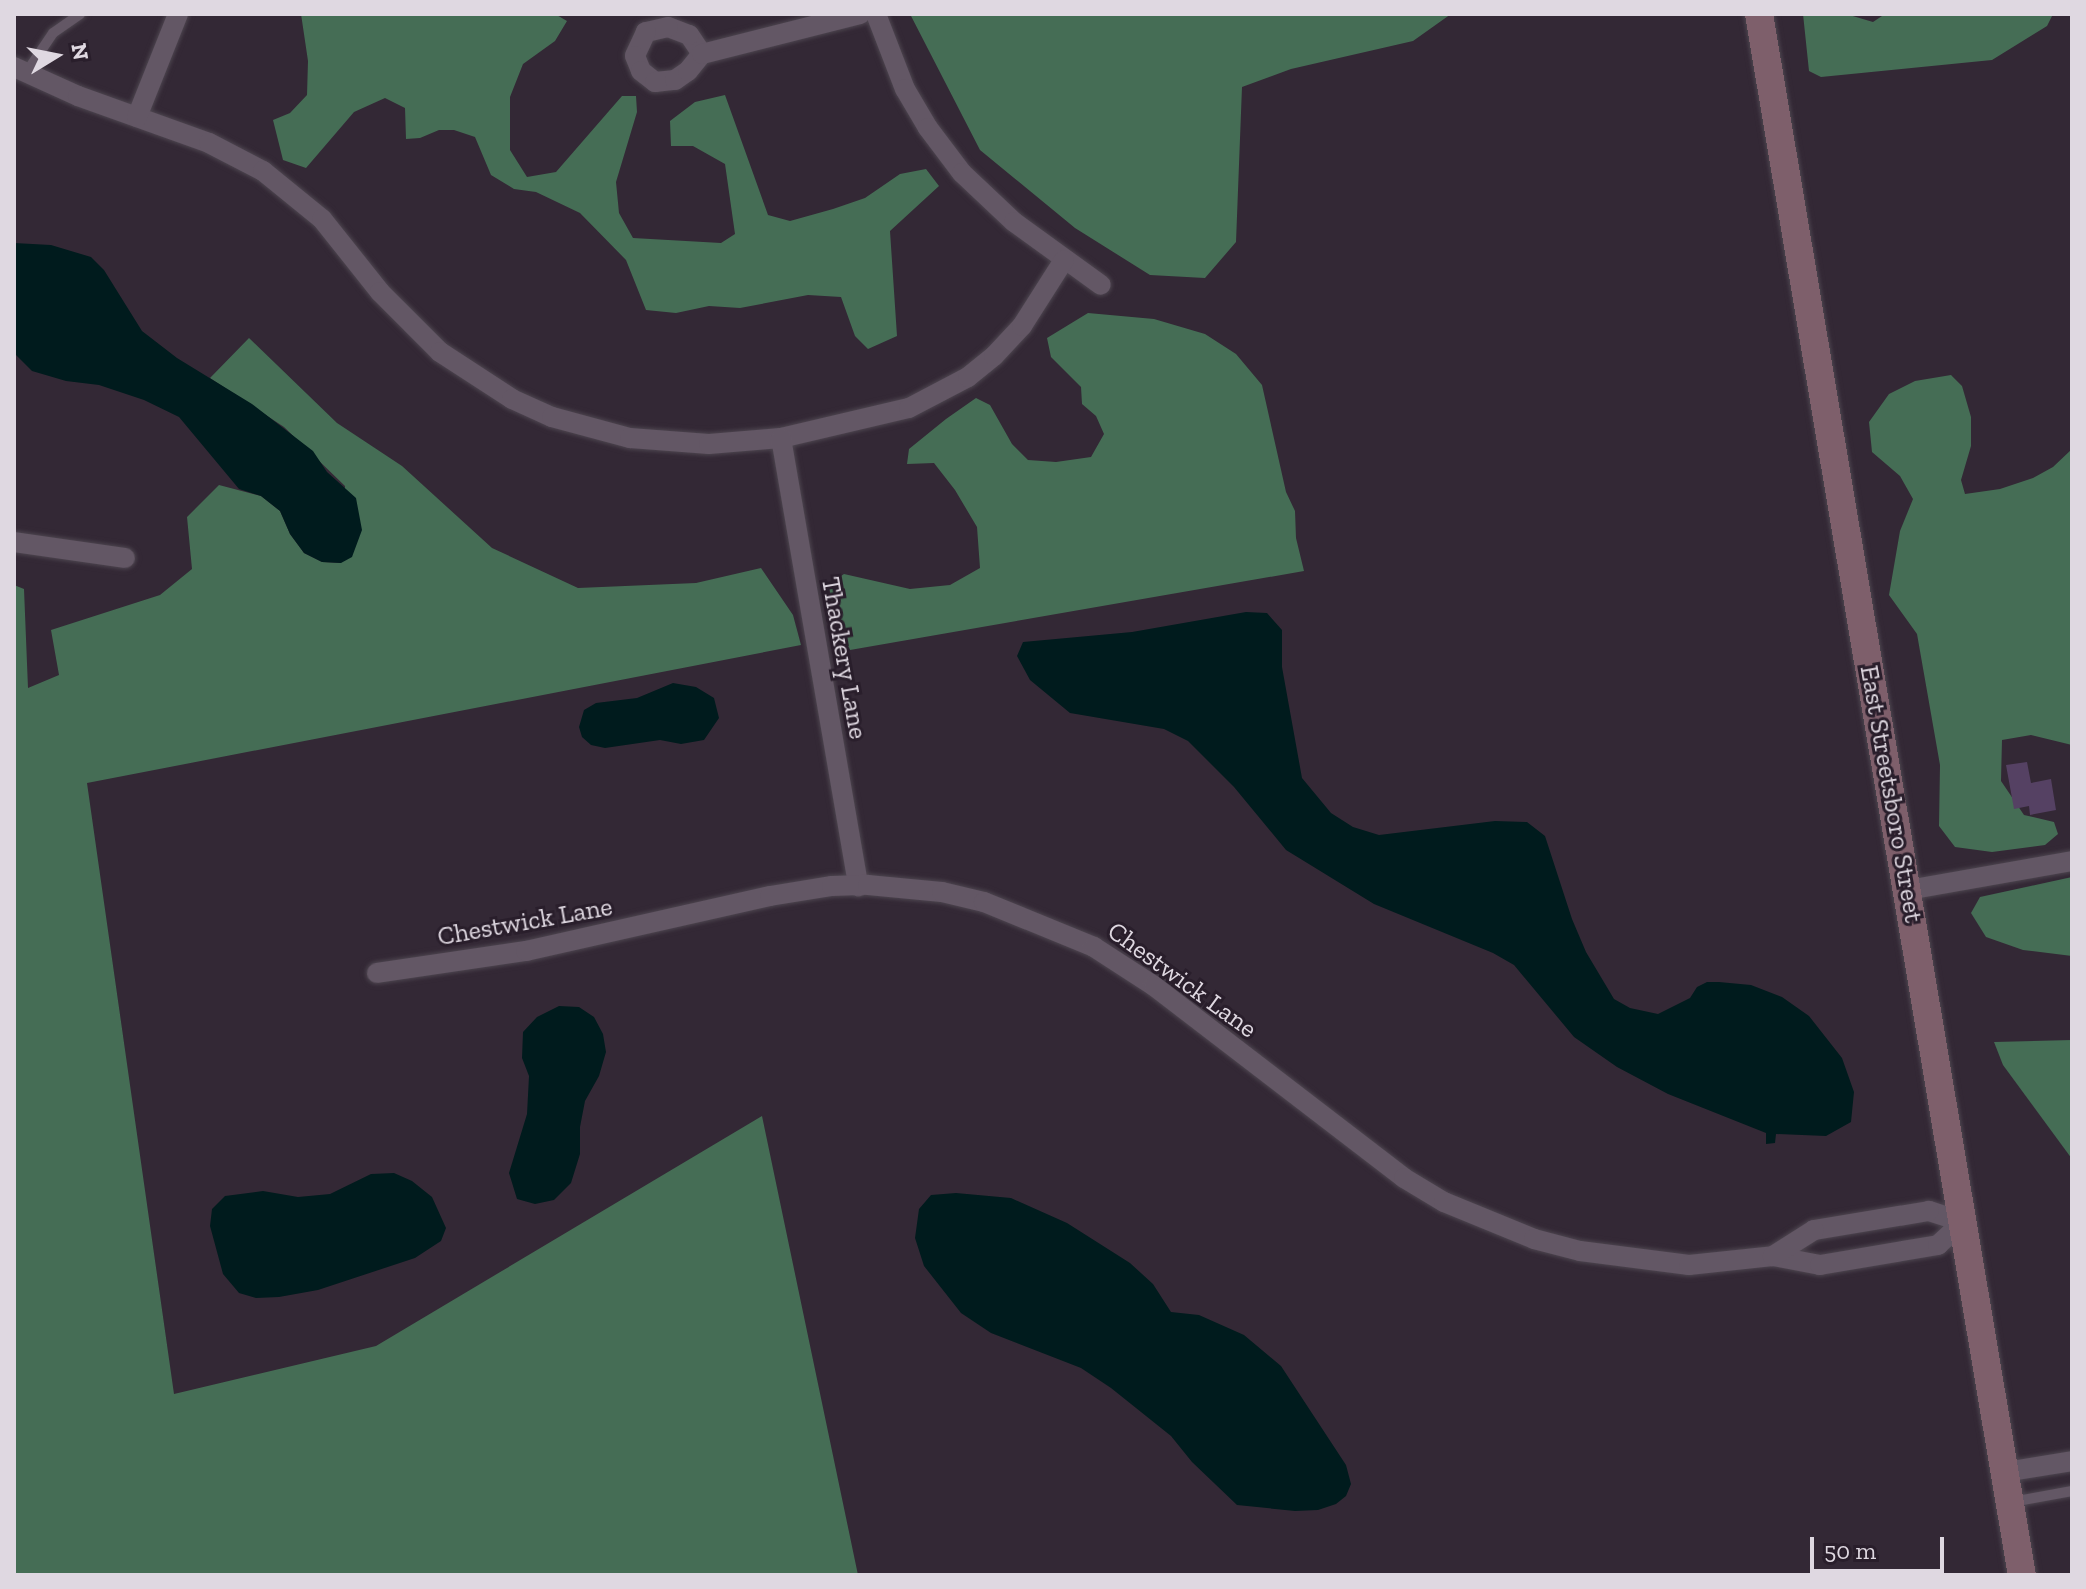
<!DOCTYPE html>
<style>
body{margin:0}
#map{position:relative;width:2086px;height:1589px;overflow:hidden;background:#332835;font-family:"Zilla Slab",serif}
div>[style]{position:absolute}
.forest>*{inset:0;background:#456d55}
.water>*{inset:0;background:#001b1d}
.building>*{inset:0;background:#554163}
.roads{filter:drop-shadow(0 0 2px #4d454f) drop-shadow(0 0 2px #4d454f)}
.lane>*{height:10px;margin:-5px;padding:0 5px;transform-origin:5px;border-radius:5px;background:#635765}
.street>*{height:20px;margin:-10px;padding:0 10px;transform-origin:10px;border-radius:10px;background:#635765}
.secondary>*{height:28px;margin:-14px;padding:0 14px;transform-origin:14px;border-radius:14px;background:#7e5f6b}
span{translate:-50% -50%;white-space:nowrap;text-align:center;line-height:1.15;-webkit-text-stroke:6px #291e2b;paint-order:stroke}
.street-label{font-size:26px;color:#dfd8e1}
.frame{position:absolute;inset:0;border:16px solid #dfd8e1;pointer-events:none}
.north{position:absolute;left:16px;top:16px;width:80px;height:80px;-webkit-text-stroke:6px #291e2b;paint-order:stroke;rotate:80deg;font-size:22px;font-weight:700;line-height:32px;text-align:center;color:#dfd8e1}
.north::after{content:'';display:block;margin:auto;width:28px;height:36px;background:#dfd8e1;clip-path:polygon(50% 0,100% 100%,50% 72%,0 100%)}
.scale{position:absolute;left:1810px;top:1537px;width:134px;height:36px;box-sizing:border-box;border:4px solid #dfd8e1;border-top:0;padding-left:10px;font-size:24px;line-height:28px;white-space:nowrap;color:#dfd8e1;-webkit-text-stroke:6px #291e2b;paint-order:stroke}
</style>
<div id="map">
<div class="forest">
<i style="clip-path:polygon(301px 14px,555px 14px,567px 21px,555px 41px,523px 64px,510px 97px,510px 150px,527px 177px,556px 172px,622px 96px,636px 96px,637px 112px,616px 182px,619px 213px,633px 238px,721px 243px,735px 234px,725px 164px,693px 146px,671px 146px,670px 121px,695px 102px,725px 95px,768px 215px,790px 221px,833px 209px,865px 198px,900px 174px,926px 169px,939px 186px,890px 231px,897px 336px,868px 349px,855px 336px,841px 297px,808px 295px,740px 308px,709px 306px,676px 313px,646px 310px,626px 260px,580px 213px,536px 192px,514px 189px,491px 175px,475px 137px,454px 130px,439px 130px,420px 138px,406px 139px,405px 108px,385px 98px,354px 112px,306px 168px,283px 160px,273px 120px,290px 113px,307px 95px,308px 61px)"></i>
<i style="clip-path:polygon(910px 14px,1451px 14px,1413px 41px,1291px 69px,1242px 87px,1236px 242px,1205px 278px,1150px 275px,1075px 228px,980px 150px)"></i>
<i style="clip-path:polygon(1803px 14px,1846px 14px,1873px 22px,1885px 14px,2053px 14px,2047px 26px,1992px 60px,1821px 77px,1809px 71px)"></i>
<i style="clip-path:polygon(1088px 313px,1154px 319px,1205px 334px,1236px 354px,1262px 385px,1286px 492px,1295px 511px,1296px 538px,1304px 571px,850px 650px,833px 616px,829px 584px,844px 574px,910px 589px,950px 585px,980px 568px,977px 527px,955px 490px,934px 463px,907px 464px,909px 449px,946px 419px,976px 398px,990px 405px,1012px 444px,1028px 460px,1056px 462px,1091px 457px,1104px 434px,1096px 416px,1082px 404px,1081px 387px,1051px 357px,1047px 338px)"></i>
<i style="clip-path:polygon(249px 338px,337px 423px,402px 466px,492px 548px,578px 588px,696px 583px,761px 568px,793px 615px,801px 645px,87px 783px,174px 1394px,376px 1346px,762px 1116px,858px 1575px,14px 1575px,14px 585px,24px 589px,28px 688px,59px 675px,51px 630px,160px 595px,192px 569px,187px 517px,219px 485px,261px 496px,280px 511px,290px 534px,304px 553px,322px 562px,341px 563px,345px 486px,284px 427px,210px 378px)"></i>
<i style="clip-path:polygon(1951px 375px,1962px 386px,1971px 417px,1971px 446px,1961px 480px,1965px 494px,2000px 489px,2033px 478px,2053px 467px,2072px 449px,2072px 745px,2031px 735px,2002px 740px,2001px 781px,2024px 815px,2054px 822px,2058px 834px,2045px 845px,1992px 852px,1955px 847px,1939px 826px,1940px 765px,1917px 634px,1889px 595px,1900px 531px,1913px 499px,1900px 476px,1872px 452px,1869px 422px,1889px 394px,1915px 381px)"></i>
<i style="clip-path:polygon(2072px 877px,2072px 956px,2023px 950px,1986px 937px,1971px 913px,1980px 897px)"></i>
<i style="clip-path:polygon(2072px 1040px,2072px 1159px,2003px 1065px,1994px 1042px)"></i>
</div>
<div class="water">
<i style="clip-path:polygon(14px 243px,51px 245px,91px 257px,104px 270px,142px 331px,177px 358px,252px 404px,313px 451px,327px 472px,356px 498px,362px 530px,352px 557px,341px 563px,322px 562px,304px 553px,290px 534px,280px 511px,261px 496px,239px 489px,179px 417px,144px 400px,99px 385px,66px 381px,32px 371px,14px 353px)"></i>
<i style="clip-path:polygon(1246px 612px,1267px 613px,1282px 630px,1282px 667px,1302px 778px,1331px 813px,1353px 827px,1379px 835px,1495px 821px,1527px 822px,1545px 836px,1572px 919px,1586px 952px,1614px 999px,1630px 1008px,1658px 1014px,1690px 998px,1697px 987px,1707px 982px,1719px 982px,1751px 985px,1782px 997px,1809px 1016px,1842px 1058px,1854px 1092px,1851px 1122px,1826px 1136px,1776px 1134px,1775px 1143px,1766px 1144px,1766px 1133px,1668px 1094px,1617px 1067px,1574px 1037px,1514px 965px,1493px 953px,1374px 904px,1286px 850px,1234px 787px,1188px 741px,1164px 729px,1070px 713px,1030px 680px,1017px 656px,1023px 642px,1132px 632px)"></i>
<i style="clip-path:polygon(673px 683px,696px 687px,714px 698px,719px 718px,704px 740px,681px 744px,660px 740px,605px 748px,591px 745px,582px 737px,579px 727px,584px 710px,596px 703px,637px 698px)"></i>
<i style="clip-path:polygon(559px 1006px,579px 1007px,594px 1017px,603px 1034px,606px 1052px,599px 1076px,585px 1101px,580px 1127px,580px 1154px,571px 1183px,554px 1200px,535px 1204px,517px 1199px,509px 1173px,527px 1114px,529px 1076px,522px 1058px,523px 1032px,537px 1017px)"></i>
<i style="clip-path:polygon(394px 1173px,412px 1181px,432px 1197px,446px 1228px,441px 1241px,415px 1258px,318px 1290px,279px 1297px,256px 1298px,239px 1293px,223px 1274px,210px 1226px,212px 1209px,225px 1196px,263px 1191px,298px 1197px,330px 1194px,371px 1174px)"></i>
<i style="clip-path:polygon(956px 1193px,1011px 1198px,1067px 1223px,1130px 1263px,1153px 1284px,1171px 1312px,1199px 1315px,1244px 1335px,1281px 1366px,1346px 1465px,1351px 1484px,1346px 1496px,1336px 1504px,1318px 1510px,1295px 1511px,1237px 1505px,1192px 1462px,1171px 1436px,1111px 1388px,1081px 1368px,991px 1333px,961px 1313px,924px 1266px,915px 1238px,919px 1209px,931px 1195px)"></i>
</div>
<div class="building">
<i style="clip-path:polygon(2027px 762px,2031px 783px,2051px 779px,2056px 810px,2030px 815px,2029px 806px,2014px 809px,2006px 765px)"></i>
</div>
<div class="roads">
<div class="lane">
<i style="left:26px;top:73px;width:48px;rotate:-56deg"></i>
<i style="left:53px;top:33px;width:33px;rotate:-35deg"></i>
<i style="left:2012px;top:1502px;width:61px;rotate:-10.4deg"></i>
</div>
<div class="street">
<i style="left:876px;top:14px;width:80px;rotate:68.9deg"></i>
<i style="left:905px;top:89px;width:45px;rotate:59.5deg"></i>
<i style="left:928px;top:128px;width:56px;rotate:52.9deg"></i>
<i style="left:962px;top:173px;width:71px;rotate:43.3deg"></i>
<i style="left:1014px;top:222px;width:107px;rotate:35.9deg"></i>
<i style="left:702px;top:54px;width:23px;rotate:-124deg"></i>
<i style="left:689px;top:35px;width:22px;rotate:-159deg"></i>
<i style="left:668px;top:27px;width:23px;rotate:167deg"></i>
<i style="left:646px;top:32px;width:26px;rotate:115deg"></i>
<i style="left:635px;top:56px;width:16px;rotate:68deg"></i>
<i style="left:641px;top:71px;width:18px;rotate:38deg"></i>
<i style="left:655px;top:82px;width:20px;rotate:-6deg"></i>
<i style="left:675px;top:80px;width:16px;rotate:-35deg"></i>
<i style="left:688px;top:71px;width:22px;rotate:-51deg"></i>
<i style="left:702px;top:54px;width:163px;rotate:-14.2deg"></i>
<i style="left:14px;top:67px;width:70px;rotate:24.4deg"></i>
<i style="left:78px;top:96px;width:139px;rotate:19.7deg"></i>
<i style="left:209px;top:143px;width:61px;rotate:27.4deg"></i>
<i style="left:263px;top:171px;width:76px;rotate:39.1deg"></i>
<i style="left:322px;top:219px;width:93px;rotate:51.5deg"></i>
<i style="left:380px;top:292px;width:85px;rotate:45deg"></i>
<i style="left:440px;top:352px;width:86px;rotate:33.1deg"></i>
<i style="left:512px;top:399px;width:44px;rotate:24.2deg"></i>
<i style="left:552px;top:417px;width:81px;rotate:15.1deg"></i>
<i style="left:630px;top:438px;width:79px;rotate:4.3deg"></i>
<i style="left:709px;top:444px;width:72px;rotate:-4.8deg"></i>
<i style="left:781px;top:438px;width:131px;rotate:-13.2deg"></i>
<i style="left:909px;top:408px;width:67px;rotate:-27.7deg"></i>
<i style="left:968px;top:377px;width:33px;rotate:-39deg"></i>
<i style="left:994px;top:356px;width:41px;rotate:-47deg"></i>
<i style="left:1022px;top:326px;width:78px;rotate:-57.5deg"></i>
<i style="left:137px;top:117px;width:111px;rotate:-68.3deg"></i>
<i style="left:781px;top:438px;width:455px;rotate:80.2deg"></i>
<i style="left:14px;top:542px;width:112px;rotate:8.2deg"></i>
<i style="left:1908px;top:890px;width:167px;rotate:-10deg"></i>
<i style="left:377px;top:973px;width:151px;rotate:-8.4deg"></i>
<i style="left:526px;top:951px;width:250px;rotate:-12.7deg"></i>
<i style="left:770px;top:896px;width:63px;rotate:-9.2deg"></i>
<i style="left:832px;top:886px;width:36px;rotate:-2deg"></i>
<i style="left:868px;top:885px;width:74px;rotate:5.4deg"></i>
<i style="left:942px;top:892px;width:43px;rotate:13.4deg"></i>
<i style="left:984px;top:902px;width:119px;rotate:22.2deg"></i>
<i style="left:1094px;top:947px;width:72px;rotate:33deg"></i>
<i style="left:1154px;top:986px;width:315px;rotate:37.5deg"></i>
<i style="left:1404px;top:1178px;width:47px;rotate:31deg"></i>
<i style="left:1444px;top:1202px;width:97px;rotate:22.3deg"></i>
<i style="left:1534px;top:1239px;width:48px;rotate:14.6deg"></i>
<i style="left:1580px;top:1251px;width:110px;rotate:7.3deg"></i>
<i style="left:1689px;top:1265px;width:84px;rotate:-6.1deg"></i>
<i style="left:1773px;top:1256px;width:48px;rotate:10.8deg"></i>
<i style="left:1820px;top:1265px;width:120px;rotate:-9.6deg"></i>
<i style="left:1938px;top:1245px;width:34px;rotate:-43deg"></i>
<i style="left:1963px;top:1222px;width:36px;rotate:-162deg"></i>
<i style="left:1929px;top:1211px;width:117px;rotate:170.6deg"></i>
<i style="left:1814px;top:1230px;width:49px;rotate:147.6deg"></i>
<i style="left:2005px;top:1472px;width:68px;rotate:-9.3deg"></i>
</div>
<div class="secondary">
<i style="left:1759px;top:14px;width:1583px;rotate:80.44deg"></i>
</div>
</div>
<div class="street-label">
<span style="left:844px;top:658px;rotate:80deg">Thackery Lane</span>
<span style="left:1891px;top:794px;rotate:80deg">East Streetsboro Street</span>
<span style="left:525px;top:922px;rotate:-10deg">Chestwick Lane</span>
<span style="left:1182px;top:980px;rotate:36deg">Chestwick Lane</span>
</div>
<div class="frame"></div>
<div class="north">N</div>
<div class="scale">50 m</div>
</div>
